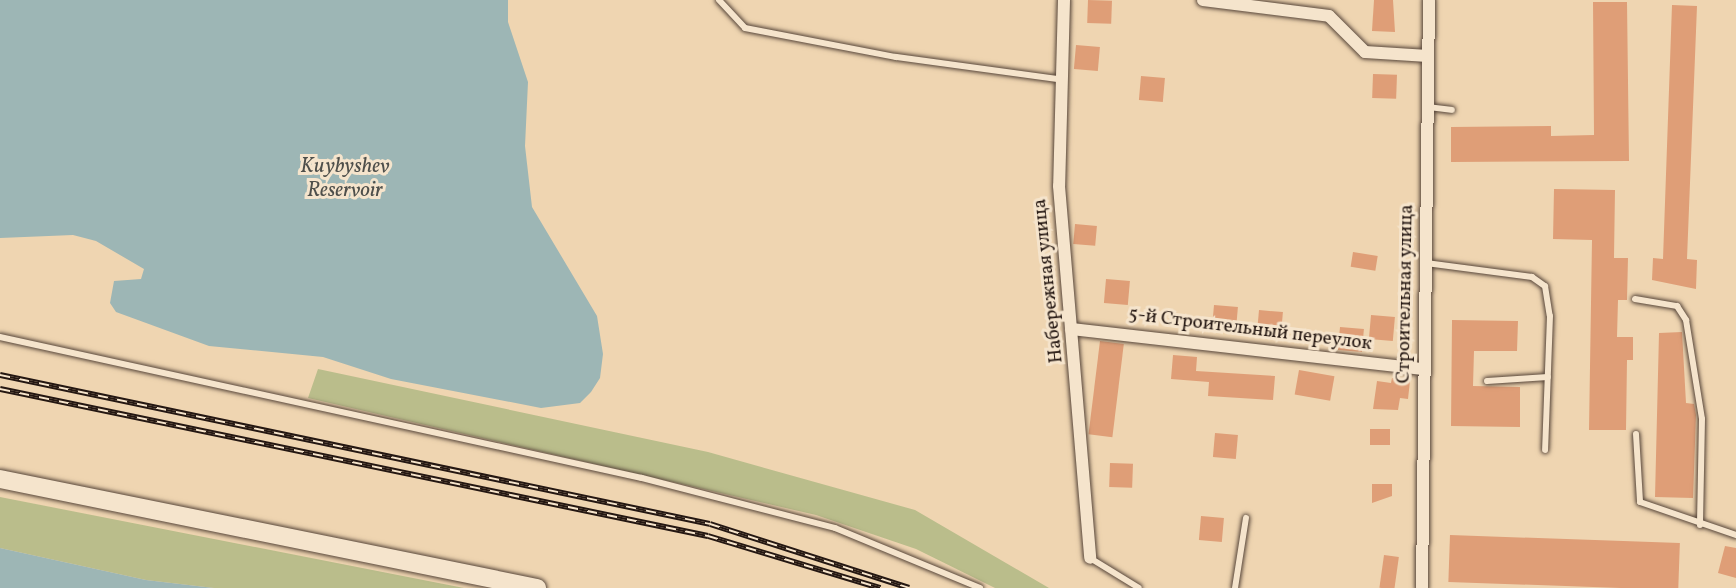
<!DOCTYPE html>
<meta charset="utf-8">
<style>
body{margin:0}
#map{position:relative;width:1736px;height:588px;overflow:hidden;background:#efd5b1;font-family:Vollkorn,serif}
div>[style]{position:absolute}
.green>*{inset:0;background:#babd8b}
.water>*{inset:0;background:#9db6b5}
.building>*{inset:0;background:#df9e77;transform-origin:0 0}
.roads{filter:drop-shadow(0 0 2px #57463a) drop-shadow(0 0 2px #57463a)}
.service>*{height:6px;margin:-3px;padding:0 3px;transform-origin:3px;border-radius:3px;background:#f5e4cc}
.minor>*{height:12px;margin:-6px;padding:0 6px;transform-origin:6px;border-radius:6px;background:#f5e4cc}
.secondary>*{height:18px;margin:-9px;padding:0 9px;transform-origin:9px;border-radius:9px;background:#f5e4cc}
.rail>*{height:6px;margin-top:-3px;transform-origin:0;background:repeating-linear-gradient(90deg,#f5e4cc 0 10px,#241712 0 20px);box-sizing:border-box;border-block:2px solid #241712}
span{translate:-50% -50%;white-space:nowrap;text-align:center;line-height:1.15;-webkit-text-stroke:6px #f5e4cc;paint-order:stroke}
.street-label{font-size:19px;color:#241712}
.water-label{font-size:21px;color:#4e4f4b;font-style:italic}
</style>
<div id="map">
<div class="green">
<i style="clip-path:polygon(318px 369px,708px 452px,915px 510px,1049px 588px,995px 588px,916px 549px,816px 515px,308px 398px)"></i>
<i style="clip-path:polygon(0 497px,464px 588px,214px 588px,146px 580px,0 548px)"></i>
</div>
<div class="water">
<i style="clip-path:polygon(0 0,508px 0,508px 22px,528px 82px,525px 146px,532px 207px,597px 316px,603px 354px,600px 378px,591px 392px,580px 403px,541px 408px,391px 379px,323px 357px,209px 346px,116px 312px,110px 303px,114px 281px,141px 279px,144px 269px,96px 241px,73px 235px,0 238px)"></i>
<i style="clip-path:polygon(0 548px,146px 580px,214px 588px,0 588px)"></i>
</div>
<div class="building">
<i style="left:1088px;top:0;width:24px;height:23px;rotate:2deg"></i>
<i style="clip-path:polygon(1374px 0,1393px 0,1395px 32px,1372px 31px)"></i>
<i style="clip-path:polygon(1593px 2px,1627px 2px,1629px 161px,1451px 162px,1451px 127px,1551px 126px,1551px 136px,1594px 135px)"></i>
<i style="clip-path:polygon(1672px 5px,1697px 6px,1687px 259px,1697px 260px,1696px 289px,1652px 280px,1653px 258px,1663px 259px)"></i>
<i style="left:1076px;top:45px;width:24px;height:24px;rotate:5deg"></i>
<i style="left:1373px;top:74px;width:24px;height:24px;rotate:2deg"></i>
<i style="left:1141px;top:76px;width:24px;height:24px;rotate:5deg"></i>
<i style="clip-path:polygon(1554px 189px,1615px 190px,1614px 258px,1628px 258px,1627px 300px,1618px 300px,1617px 337px,1633px 337px,1633px 360px,1627px 360px,1626px 430px,1589px 430px,1592px 240px,1553px 239px)"></i>
<i style="left:1075px;top:224px;width:22px;height:20px;rotate:5deg"></i>
<i style="left:1353px;top:252px;width:25px;height:15px;rotate:9deg"></i>
<i style="left:1106px;top:279px;width:24px;height:24px;rotate:5deg"></i>
<i style="left:1214px;top:305px;width:24px;height:24px;rotate:5deg"></i>
<i style="left:1259px;top:310px;width:24px;height:24px;rotate:5deg"></i>
<i style="left:1371px;top:315px;width:24px;height:24px;rotate:5deg"></i>
<i style="clip-path:polygon(1452px 320px,1518px 321px,1517px 351px,1474px 351px,1473px 386px,1520px 387px,1520px 427px,1451px 426px)"></i>
<i style="left:1340px;top:327px;width:24px;height:23px;rotate:5deg"></i>
<i style="clip-path:polygon(1682px 332px,1686px 403px,1694px 404px,1696px 415px,1693px 498px,1655px 497px,1659px 333px)"></i>
<i style="left:1100px;top:341px;width:24px;height:94px;rotate:7deg"></i>
<i style="clip-path:polygon(1173px 355px,1197px 357px,1196px 371px,1275px 376px,1273px 400px,1208px 396px,1209px 382px,1171px 379px)"></i>
<i style="left:1299px;top:370px;width:36px;height:25px;rotate:10deg"></i>
<i style="clip-path:polygon(1392px 378px,1410px 381px,1408px 399px,1400px 398px,1398px 410px,1373px 409px,1377px 381px,1391px 383px)"></i>
<i style="left:1370px;top:429px;width:20px;height:16px"></i>
<i style="left:1215px;top:433px;width:23px;height:24px;rotate:5deg"></i>
<i style="left:1110px;top:463px;width:23px;height:24px;rotate:2deg"></i>
<i style="clip-path:polygon(1372px 484px,1392px 484px,1392px 496px,1372px 503px)"></i>
<i style="left:1201px;top:516px;width:23px;height:24px;rotate:5deg"></i>
<i style="left:1450px;top:535px;width:230px;height:47px;rotate:2deg"></i>
<i style="clip-path:polygon(1725px 546px,1736px 548px,1736px 578px,1718px 573px)"></i>
<i style="left:1384px;top:555px;width:15px;height:33px;rotate:8deg"></i>
</div>
<div class="roads">
<div class="service">
<i style="left:719px;top:0;width:38px;rotate:47deg"></i>
<i style="left:745px;top:28px;width:154px;rotate:10.9deg"></i>
<i style="left:896px;top:57px;width:169px;rotate:7.8deg"></i>
<i style="left:1428px;top:107px;width:24px;rotate:7deg"></i>
<i style="left:1426px;top:263px;width:107px;rotate:7.5deg"></i>
<i style="left:1532px;top:277px;width:16px;rotate:35deg"></i>
<i style="left:1545px;top:286px;width:30px;rotate:81deg"></i>
<i style="left:1550px;top:316px;width:134px;rotate:92.1deg"></i>
<i style="left:1635px;top:299px;width:43px;rotate:9.5deg"></i>
<i style="left:1677px;top:306px;width:17px;rotate:57deg"></i>
<i style="left:1686px;top:320px;width:100px;rotate:80.8deg"></i>
<i style="left:1702px;top:419px;width:106px;rotate:91.1deg"></i>
<i style="left:0;top:337px;width:657px;rotate:12.39deg"></i>
<i style="left:642px;top:478px;width:199px;rotate:14.5deg"></i>
<i style="left:835px;top:528px;width:157px;rotate:22.5deg"></i>
<i style="left:1487px;top:381px;width:61px;rotate:-3.8deg"></i>
<i style="left:1636px;top:434px;width:68px;rotate:86.6deg"></i>
<i style="left:1640px;top:502px;width:102px;rotate:19deg"></i>
<i style="left:1090px;top:558px;width:57px;rotate:31.5deg"></i>
<i style="left:1235px;top:588px;width:71px;rotate:-81.1deg"></i>
</div>
<div class="minor">
<i style="left:1064px;top:0;width:186px;rotate:91.5deg"></i>
<i style="left:1059px;top:186px;width:373px;rotate:85.2deg"></i>
<i style="left:1203px;top:0;width:127px;rotate:7.2deg"></i>
<i style="left:1329px;top:16px;width:51px;rotate:45deg"></i>
<i style="left:1365px;top:52px;width:63px;rotate:3.6deg"></i>
<i style="left:1071px;top:329px;width:355px;rotate:6.5deg"></i>
<i style="left:1422px;top:588px;width:588px;rotate:-89.32deg"></i>
</div>
<div class="secondary">
<i style="left:0;top:479px;width:548px;rotate:11.47deg"></i>
</div>
</div>
<div class="rail">
<i style="left:0;top:375px;width:725px;rotate:11.85deg"></i>
<i style="left:710px;top:524px;width:209px;rotate:17.8deg"></i>
<i style="left:0;top:389px;width:723px;rotate:11.73deg"></i>
<i style="left:708px;top:536px;width:180px;rotate:16.8deg"></i>
</div>
<div class="street-label">
<span style="left:1049px;top:281px;rotate:-96deg">Набережная улица</span>
<span style="left:1406px;top:294px;rotate:-89deg">Строительная улица</span>
<span style="left:1250px;top:330px;rotate:7deg">5-й Строительный переулок</span>
</div>
<div class="water-label">
<span style="left:345px;top:179px">Kuybyshev<br>Reservoir</span>
</div>
</div>
